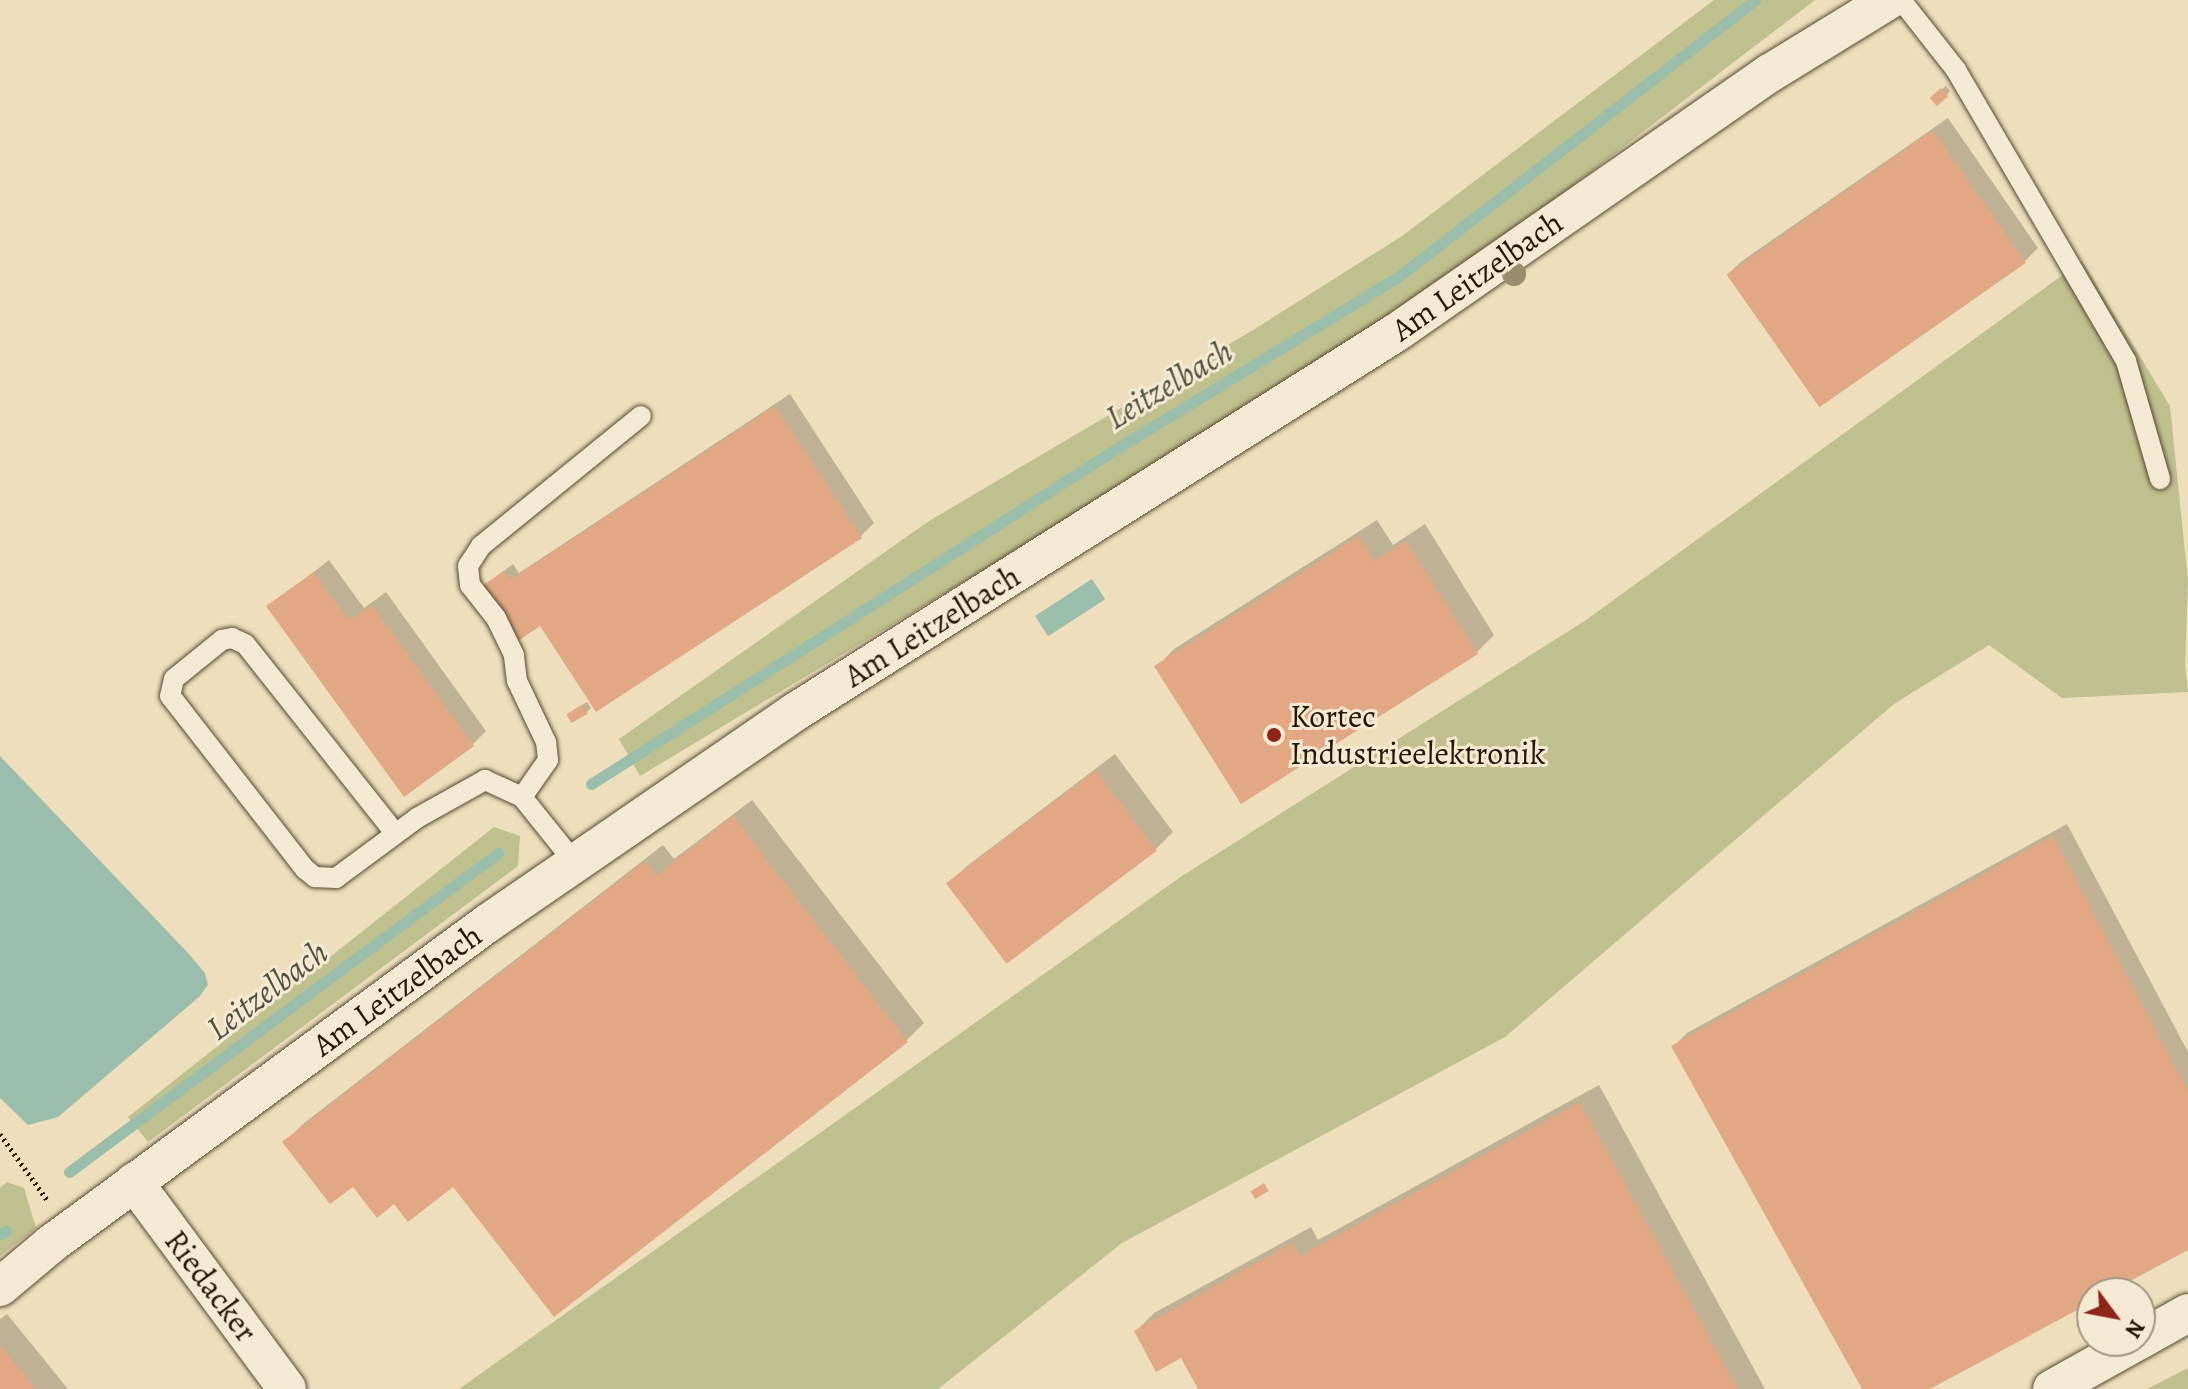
<!DOCTYPE html>
<style>
body{margin:0}
#map{position:relative;width:2188px;height:1389px;overflow:hidden;background:#eedebc;font-family:Alegreya,serif}
div>[style]{position:absolute}
.green>*{inset:0;background:#bec08d}
.water>*{inset:0;background:#9abdac;transform-origin:0 0}
.shadow>*{inset:0;background:#0003}
.stream>*{height:11px;margin:-5.5px;padding:0 5.5px;transform-origin:5.5px;border-radius:5.5px;background:#9abdac}
.building>*{inset:0;background:#e2a884;transform-origin:0 0}
.path>*{height:5px;margin-top:-2.5px;transform-origin:0;background:repeating-linear-gradient(90deg,#251704 0 2px,transparent 0 6px)}
.roads{filter:drop-shadow(0 0 2px #574932) drop-shadow(0 0 2px #574932)}
.lane>*{height:20px;margin:-10px;padding:0 10px;transform-origin:10px;border-radius:10px;background:#f4ead3}
.street>*{height:38px;margin:-19px;padding:0 19px;transform-origin:19px;border-radius:19px;background:#f4ead3}
.trees>*{width:24px;height:24px;margin:-12px;border-radius:50%;background:#998d6d}
.dots>*{width:22px;height:22px;translate:-50% -50%;box-sizing:border-box;border:4px solid #f4ead3;border-radius:50%}
span{translate:-50% -50%;white-space:nowrap;text-align:center;line-height:1.15;-webkit-text-stroke:6px #f4ead3;paint-order:stroke}
.street-label{font-size:32px;color:#251704}
.poi-label{font-size:32px;color:#251704}
.left{translate:0 -50%;text-align:left}
.water-label{font-size:34px;color:#4e513f;font-style:italic}
.north{position:absolute;left:2076px;top:1277px;width:80px;height:80px;box-sizing:border-box;background:#f4ead3;border:2px solid #a19680;border-radius:50%;rotate:122deg;font-size:22px;font-weight:700;line-height:32px;text-align:center;color:#251704}
.north::after{content:'';display:block;margin:auto;width:28px;height:36px;background:#8f2418;clip-path:polygon(50% 0,100% 100%,50% 72%,0 100%)}
</style>
<div id="map">
<div class="green">
<i style="clip-path:polygon(1714px 0,1815px 0,1390px 326px,640px 776px,619px 739px,929px 521px,1253px 330px,1402px 236px)"></i>
<i style="clip-path:polygon(2082px 261px,2170px 406px,2188px 581px,2185px 665px,2188px 692px,2062px 698px,1989px 645px,1894px 704px,1505px 1037px,1122px 1243px,938px 1389px,459px 1389px,1182px 876px,1586px 620px)"></i>
<i style="clip-path:polygon(494px 827px,520px 836px,518px 866px,148px 1142px,128px 1117px)"></i>
<i style="clip-path:polygon(7px 1182px,24px 1188px,36px 1228px,0 1256px,0 1188px)"></i>
<i style="clip-path:polygon(2188px 1368px,2188px 1389px,2147px 1389px)"></i>
</div>
<div class="water">
<i style="left:1092px;top:579px;width:24px;height:68px;rotate:57deg"></i>
<i style="clip-path:polygon(0 756px,189px 954px,205px 973px,208px 985px,199px 997px,58px 1117px,28px 1125px,0 1098px)"></i>
</div>
<div class="shadow">
<i style="clip-path:polygon(1946px 86px,1950px 91px,1947px 95px,1935px 94px)"></i>
<i style="clip-path:polygon(1948px 118px,2038px 248px,2024px 262px,1728px 274px,1742px 261px)"></i>
<i style="clip-path:polygon(790px 394px,874px 523px,860px 537px,540px 623px,481px 588px,513px 564px,519px 573px)"></i>
<i style="clip-path:polygon(1377px 520px,1393px 545px,1425px 524px,1494px 635px,1477px 652px,1157px 667px,1174px 649px)"></i>
<i style="clip-path:polygon(329px 560px,364px 608px,386px 592px,486px 731px,473px 744px,269px 607px)"></i>
<i style="clip-path:polygon(587px 702px,591px 708px,587px 712px,573px 710px)"></i>
<i style="clip-path:polygon(1115px 754px,1173px 832px,1155px 850px,949px 883px,967px 866px)"></i>
<i style="clip-path:polygon(752px 800px,924px 1023px,906px 1041px,395px 1201px,353px 1184px,285px 1142px,303px 1124px,663px 845px,674px 859px)"></i>
<i style="clip-path:polygon(2067px 824px,2188px 1052px,2188px 1247px,2104px 1293px,2092px 1293px,2092px 1299px,1926px 1389px,1864px 1389px,1674px 1046px,1687px 1033px)"></i>
<i style="clip-path:polygon(1599px 1085px,1765px 1389px,1200px 1389px,1182px 1356px,1136px 1331px,1154px 1313px,1311px 1227px,1318px 1240px)"></i>
<i style="clip-path:polygon(7px 1314px,68px 1389px,0 1389px,0 1319px)"></i>
</div>
<div class="stream">
<i style="left:591px;top:784px;width:623px;rotate:-32.54deg"></i>
<i style="left:1116px;top:449px;width:330px;rotate:-31.4deg"></i>
<i style="left:1398px;top:277px;width:452px;rotate:-37.8deg"></i>
<i style="left:69px;top:1172px;width:535px;rotate:-36.63deg"></i>
<i style="left:0;top:1234px;width:7px;rotate:-27deg"></i>
</div>
<div class="building">
<i style="left:1941px;top:88px;width:11px;height:15px;rotate:49deg"></i>
<i style="left:1933px;top:130px;width:162px;height:252px;rotate:55deg"></i>
<i style="clip-path:polygon(775px 406px,862px 538px,596px 712px,540px 626px,515px 643px,479px 588px,504px 571px,510px 580px)"></i>
<i style="clip-path:polygon(1359px 536px,1374px 561px,1406px 541px,1478px 654px,1241px 804px,1154px 666px)"></i>
<i style="clip-path:polygon(314px 572px,349px 620px,372px 605px,474px 746px,404px 797px,266px 606px)"></i>
<i style="left:583px;top:705px;width:10px;height:19px;rotate:61deg"></i>
<i style="left:1096px;top:770px;width:101px;height:188px;rotate:53deg"></i>
<i style="clip-path:polygon(733px 816px,908px 1042px,554px 1317px,453px 1187px,408px 1222px,394px 1204px,377px 1218px,353px 1187px,330px 1204px,282px 1142px,645px 861px,656px 876px)"></i>
<i style="clip-path:polygon(2053px 836px,2188px 1091px,2188px 1250px,2108px 1293px,2092px 1293px,2092px 1302px,1930px 1389px,1862px 1389px,1671px 1046px)"></i>
<i style="clip-path:polygon(1580px 1102px,1738px 1389px,1198px 1389px,1181px 1358px,1156px 1372px,1134px 1331px,1292px 1243px,1300px 1256px)"></i>
<i style="left:1264px;top:1183px;width:9px;height:16px;rotate:58deg"></i>
<i style="clip-path:polygon(0 1345px,36px 1389px,0 1389px)"></i>
</div>
<div class="path">
<i style="left:0;top:1134px;width:82px;rotate:54.4deg"></i>
</div>
<div class="roads">
<div class="lane">
<i style="left:1901px;top:0;width:89px;rotate:51.8deg"></i>
<i style="left:1956px;top:70px;width:337px;rotate:59.7deg"></i>
<i style="left:2126px;top:361px;width:123px;rotate:73.9deg"></i>
<i style="left:522px;top:797px;width:45px;rotate:-54.9deg"></i>
<i style="left:548px;top:760px;width:18px;rotate:-96deg"></i>
<i style="left:546px;top:742px;width:68px;rotate:-115.4deg"></i>
<i style="left:517px;top:681px;width:26px;rotate:-97deg"></i>
<i style="left:514px;top:655px;width:41px;rotate:-115.9deg"></i>
<i style="left:496px;top:618px;width:42px;rotate:-128.2deg"></i>
<i style="left:470px;top:585px;width:19px;rotate:-96deg"></i>
<i style="left:468px;top:566px;width:24px;rotate:-57deg"></i>
<i style="left:481px;top:546px;width:206px;rotate:-39.1deg"></i>
<i style="left:395px;top:833px;width:241px;rotate:-128.4deg"></i>
<i style="left:245px;top:644px;width:14px;rotate:-155deg"></i>
<i style="left:232px;top:638px;width:10px;rotate:169deg"></i>
<i style="left:222px;top:640px;width:62px;rotate:140.9deg"></i>
<i style="left:174px;top:679px;width:17px;rotate:103deg"></i>
<i style="left:170px;top:696px;width:8px;rotate:50deg"></i>
<i style="left:175px;top:702px;width:212px;rotate:52.1deg"></i>
<i style="left:305px;top:869px;width:13px;rotate:39deg"></i>
<i style="left:315px;top:877px;width:21px;rotate:3deg"></i>
<i style="left:336px;top:878px;width:101px;rotate:-36.5deg"></i>
<i style="left:417px;top:818px;width:78px;rotate:-29.2deg"></i>
<i style="left:485px;top:780px;width:41px;rotate:24.7deg"></i>
<i style="left:522px;top:797px;width:85px;rotate:51.2deg"></i>
</div>
<div class="street">
<i style="left:134px;top:1182px;width:257px;rotate:53.5deg"></i>
<i style="left:0;top:1287px;width:67px;rotate:-40.1deg"></i>
<i style="left:51px;top:1244px;width:542px;rotate:-36.3deg"></i>
<i style="left:488px;top:923px;width:373px;rotate:-34.5deg"></i>
<i style="left:795px;top:712px;width:712px;rotate:-32.26deg"></i>
<i style="left:1397px;top:332px;width:454px;rotate:-34.8deg"></i>
<i style="left:1770px;top:73px;width:140px;rotate:-31.5deg"></i>
<i style="left:2140px;top:1340px;width:55px;rotate:-29.4deg"></i>
<i style="left:2052px;top:1389px;width:98px;rotate:-29.2deg"></i>
</div>
</div>
<div class="trees">
<i style="left:1514px;top:274px"></i>
</div>
<div class="dots">
<i style="left:1274px;top:735px;background:#8f2418"></i>
</div>
<div class="street-label">
<span style="left:1477px;top:276px;rotate:-35deg">Am Leitzelbach</span>
<span style="left:932px;top:626px;rotate:-32deg">Am Leitzelbach</span>
<span style="left:397px;top:990px;rotate:-36deg">Am Leitzelbach</span>
<span style="left:211px;top:1286px;rotate:53deg">Riedacker</span>
</div>
<div class="poi-label">
<span class="left" style="left:1290px;top:735px">Kortec<br>Industrieelektronik</span>
</div>
<div class="water-label">
<span style="left:1169px;top:384px;rotate:-31deg">Leitzelbach</span>
<span style="left:267px;top:990px;rotate:-37deg">Leitzelbach</span>
</div>
<div class="north">N</div>
</div>
